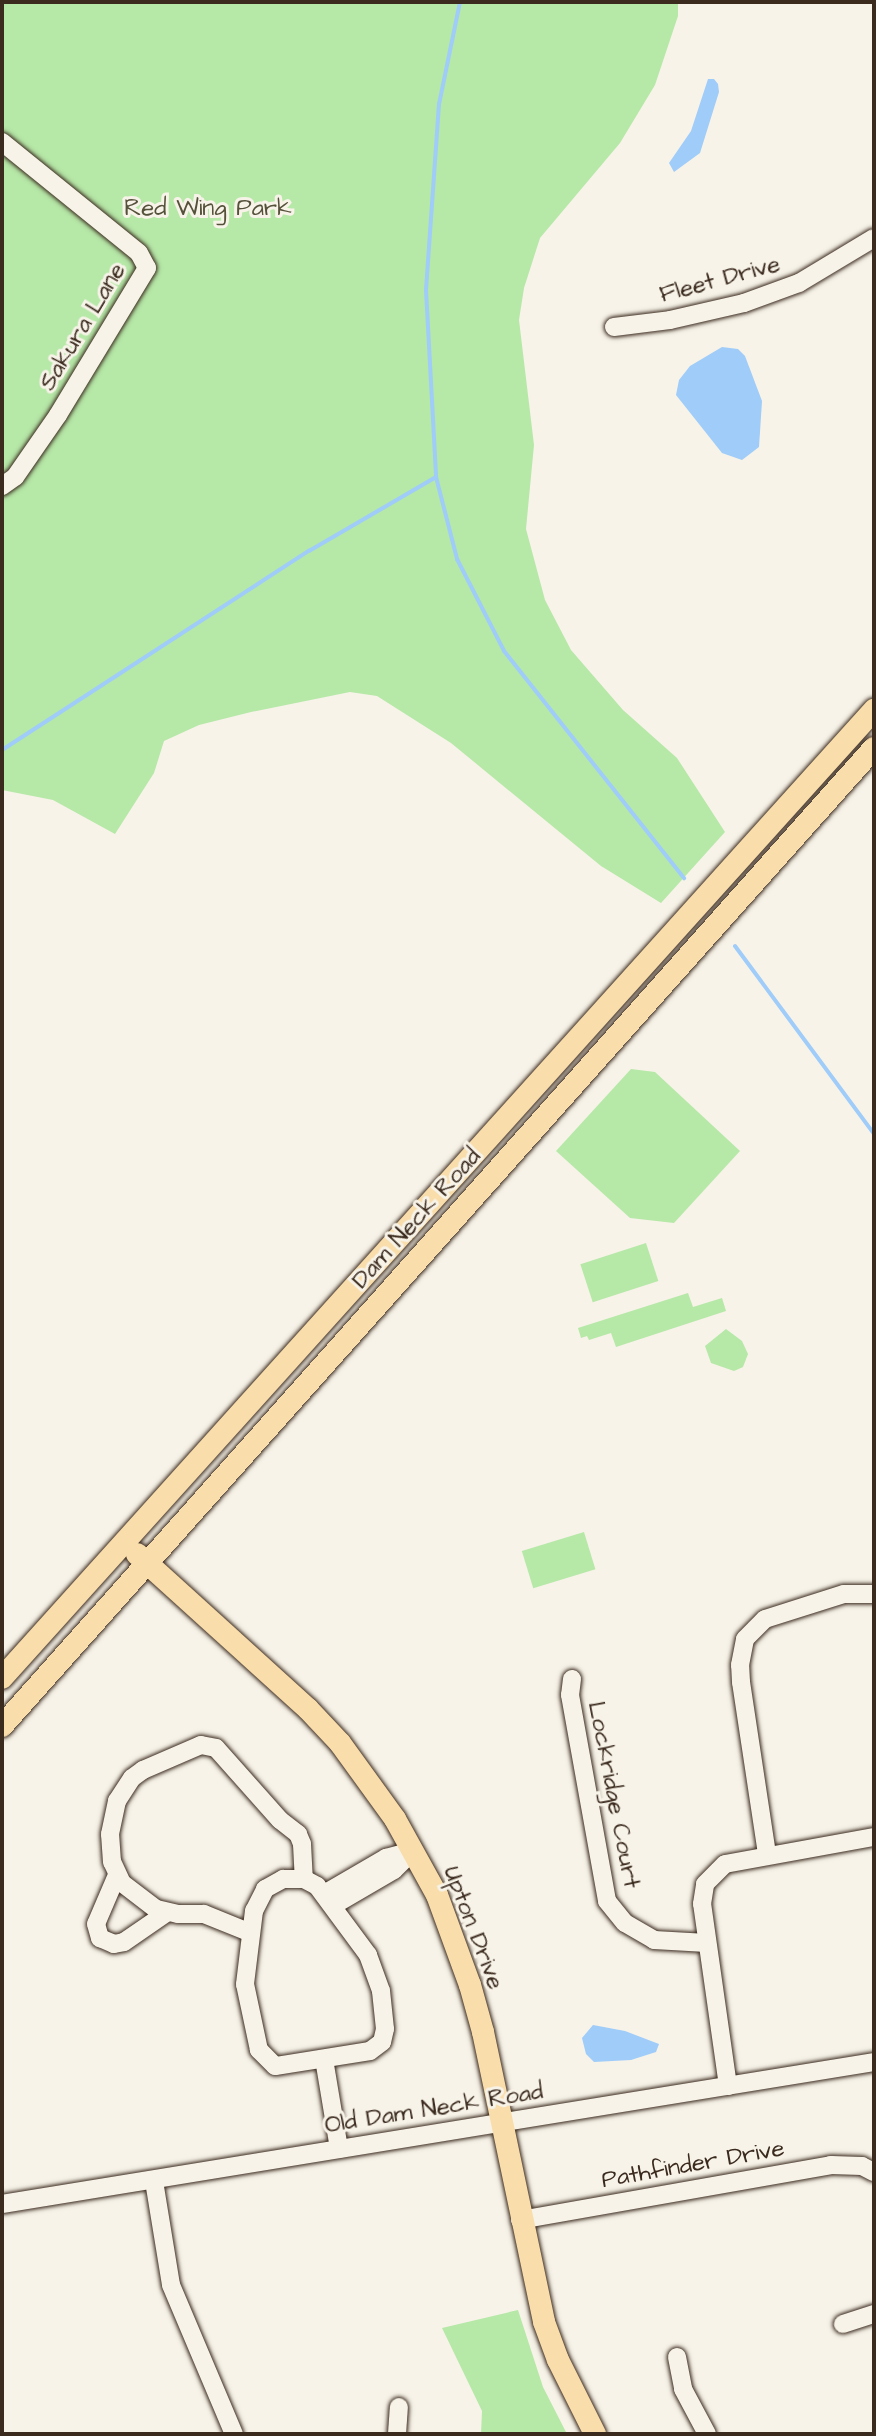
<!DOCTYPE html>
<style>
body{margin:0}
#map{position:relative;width:876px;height:2436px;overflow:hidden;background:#f7f3e8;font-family:"Architects Daughter",sans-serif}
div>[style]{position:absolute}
.green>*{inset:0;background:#b6e8a8;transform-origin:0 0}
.water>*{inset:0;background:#9fccf9}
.stream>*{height:4px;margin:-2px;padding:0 2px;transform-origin:2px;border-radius:2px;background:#9fccf9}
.roads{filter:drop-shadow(0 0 2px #3b2a1e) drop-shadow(0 0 2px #3b2a1e)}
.minor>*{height:18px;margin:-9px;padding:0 9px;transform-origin:9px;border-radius:9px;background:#f7f3e8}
.major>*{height:22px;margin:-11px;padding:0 11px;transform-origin:11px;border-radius:11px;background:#f9ddab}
span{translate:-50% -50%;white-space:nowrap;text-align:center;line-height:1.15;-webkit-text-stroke:6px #f7f3e8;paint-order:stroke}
.park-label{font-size:24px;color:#54503a}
.street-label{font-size:24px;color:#3b2a1e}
.frame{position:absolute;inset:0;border:4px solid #3b2a1e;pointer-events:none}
</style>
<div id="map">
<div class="green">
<i style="clip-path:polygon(2px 2px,678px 2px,678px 16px,655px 85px,620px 143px,540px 238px,524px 288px,519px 320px,534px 445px,526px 529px,545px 600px,571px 650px,623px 710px,677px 758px,725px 832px,661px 903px,601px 866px,451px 743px,377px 696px,350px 692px,251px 712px,199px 725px,164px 741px,154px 773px,115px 834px,53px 800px,2px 790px)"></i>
<i style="clip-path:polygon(631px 1069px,655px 1072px,740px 1151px,674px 1223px,630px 1218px,556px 1151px)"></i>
<i style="left:646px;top:1243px;width:40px;height:69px;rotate:72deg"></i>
<i style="clip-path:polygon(688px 1293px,693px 1307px,722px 1298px,726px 1311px,616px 1347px,611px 1333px,589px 1340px,587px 1336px,581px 1338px,578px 1328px)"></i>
<i style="clip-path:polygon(726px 1329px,742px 1341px,748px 1354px,743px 1367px,734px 1371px,711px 1363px,705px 1346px)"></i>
<i style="left:584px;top:1532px;width:39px;height:65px;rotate:73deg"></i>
<i style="clip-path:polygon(518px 2310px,543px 2387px,567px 2434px,481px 2434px,482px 2411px,442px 2328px)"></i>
</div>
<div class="water">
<i style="clip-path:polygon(708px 79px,714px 79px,718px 84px,719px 92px,700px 153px,674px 172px,669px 163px,691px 131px)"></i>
<i style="clip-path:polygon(722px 347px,738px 349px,745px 356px,762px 401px,759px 447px,742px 460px,722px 453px,676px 395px,679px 380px,690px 366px)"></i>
<i style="clip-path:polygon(593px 2025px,625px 2031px,659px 2044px,656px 2052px,631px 2060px,594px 2062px,586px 2054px,582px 2038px)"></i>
</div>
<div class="stream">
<i style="left:460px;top:2px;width:104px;rotate:101.6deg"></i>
<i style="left:439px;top:104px;width:186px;rotate:94deg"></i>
<i style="left:426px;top:290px;width:187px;rotate:86.9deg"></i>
<i style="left:436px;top:477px;width:85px;rotate:75.6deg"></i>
<i style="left:457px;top:559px;width:103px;rotate:62.9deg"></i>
<i style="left:504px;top:651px;width:290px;rotate:51.6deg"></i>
<i style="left:2px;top:750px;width:366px;rotate:-33deg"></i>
<i style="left:309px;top:551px;width:147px;rotate:-30.2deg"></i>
<i style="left:735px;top:946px;width:234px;rotate:53.5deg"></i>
</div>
<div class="roads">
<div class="minor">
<i style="left:2px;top:142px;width:176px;rotate:39deg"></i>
<i style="left:139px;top:253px;width:17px;rotate:62deg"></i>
<i style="left:147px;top:268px;width:172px;rotate:121.2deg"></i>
<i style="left:58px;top:415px;width:75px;rotate:124.7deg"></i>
<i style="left:15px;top:477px;width:16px;rotate:145deg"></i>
<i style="left:614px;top:327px;width:56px;rotate:-7.1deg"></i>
<i style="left:670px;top:320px;width:76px;rotate:-12.9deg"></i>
<i style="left:744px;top:303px;width:59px;rotate:-20deg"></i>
<i style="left:799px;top:283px;width:87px;rotate:-31deg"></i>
<i style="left:572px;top:1679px;width:16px;rotate:97deg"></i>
<i style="left:570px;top:1695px;width:209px;rotate:79.8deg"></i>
<i style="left:607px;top:1901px;width:28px;rotate:51deg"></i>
<i style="left:625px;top:1923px;width:34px;rotate:30deg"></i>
<i style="left:654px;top:1940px;width:53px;rotate:3.2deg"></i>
<i style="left:767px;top:1854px;width:174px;rotate:-98.6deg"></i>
<i style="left:741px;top:1682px;width:17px;rotate:-93deg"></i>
<i style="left:740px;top:1665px;width:26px;rotate:-79deg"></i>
<i style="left:745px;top:1639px;width:28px;rotate:-45deg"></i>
<i style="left:765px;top:1619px;width:83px;rotate:-17.6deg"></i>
<i style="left:844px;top:1594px;width:30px"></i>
<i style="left:117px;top:1875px;width:53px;rotate:113.2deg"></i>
<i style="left:96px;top:1924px;width:15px;rotate:74deg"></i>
<i style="left:100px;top:1938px;width:15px;rotate:23deg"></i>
<i style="left:114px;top:1944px;width:10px;rotate:-11deg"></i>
<i style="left:124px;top:1942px;width:51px;rotate:-34.6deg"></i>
<i style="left:283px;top:1879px;width:21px"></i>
<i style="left:304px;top:1879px;width:15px;rotate:28deg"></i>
<i style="left:317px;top:1886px;width:86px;rotate:53.5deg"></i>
<i style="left:368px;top:1955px;width:38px;rotate:70deg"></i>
<i style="left:381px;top:1991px;width:38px;rotate:84deg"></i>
<i style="left:385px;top:2029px;width:13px;rotate:103deg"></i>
<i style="left:382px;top:2042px;width:15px;rotate:143deg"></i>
<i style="left:370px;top:2051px;width:96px;rotate:171deg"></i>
<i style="left:275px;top:2066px;width:23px;rotate:-135deg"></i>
<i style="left:259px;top:2050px;width:67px;rotate:-102deg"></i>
<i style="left:245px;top:1984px;width:74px;rotate:-83deg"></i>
<i style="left:254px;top:1911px;width:25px;rotate:-63deg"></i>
<i style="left:265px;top:1889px;width:21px;rotate:-29deg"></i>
<i style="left:324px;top:1894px;width:72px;rotate:-30.1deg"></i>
<i style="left:386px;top:1858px;width:28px;rotate:-15deg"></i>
<i style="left:334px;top:1905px;width:69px;rotate:-30.3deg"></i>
<i style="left:394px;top:1870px;width:27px;rotate:-45deg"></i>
<i style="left:251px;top:1933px;width:51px;rotate:-158deg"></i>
<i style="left:204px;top:1914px;width:26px;rotate:180deg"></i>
<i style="left:178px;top:1914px;width:23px;rotate:-167deg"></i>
<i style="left:156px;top:1909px;width:43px;rotate:-142.6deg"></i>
<i style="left:122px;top:1883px;width:23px;rotate:-115deg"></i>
<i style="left:112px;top:1862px;width:28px;rotate:-94deg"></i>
<i style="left:110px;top:1834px;width:34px;rotate:-78deg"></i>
<i style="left:117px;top:1801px;width:27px;rotate:-57deg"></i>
<i style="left:132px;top:1778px;width:14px;rotate:-36deg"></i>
<i style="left:143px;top:1770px;width:63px;rotate:-23.3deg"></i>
<i style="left:201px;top:1745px;width:15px;rotate:11deg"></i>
<i style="left:216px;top:1748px;width:96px;rotate:48.4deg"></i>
<i style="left:280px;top:1820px;width:23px;rotate:38deg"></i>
<i style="left:298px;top:1834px;width:11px;rotate:68deg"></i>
<i style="left:302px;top:1844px;width:35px;rotate:87deg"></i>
<i style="left:324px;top:2059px;width:91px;rotate:80.5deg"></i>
<i style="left:728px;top:2086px;width:184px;rotate:-98.1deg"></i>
<i style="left:702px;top:1904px;width:20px;rotate:-81deg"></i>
<i style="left:705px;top:1884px;width:28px;rotate:-45deg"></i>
<i style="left:725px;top:1864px;width:151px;rotate:-10.3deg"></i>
<i style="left:154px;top:2181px;width:105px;rotate:80.7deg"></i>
<i style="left:171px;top:2285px;width:162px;rotate:67.1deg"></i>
<i style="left:2px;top:2204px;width:883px;rotate:-9.25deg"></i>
<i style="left:520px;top:2220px;width:316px;rotate:-10deg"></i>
<i style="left:831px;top:2165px;width:31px;rotate:2deg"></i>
<i style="left:862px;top:2166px;width:13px;rotate:27deg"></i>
<i style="left:843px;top:2324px;width:33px;rotate:-18deg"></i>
<i style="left:677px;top:2357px;width:33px;rotate:79deg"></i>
<i style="left:683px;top:2389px;width:51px;rotate:61.9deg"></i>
<i style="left:397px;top:2434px;width:27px;rotate:-86deg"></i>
</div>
<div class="major">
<i style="left:137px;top:1554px;width:231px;rotate:42.2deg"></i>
<i style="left:308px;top:1709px;width:47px;rotate:46.7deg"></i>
<i style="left:340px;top:1743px;width:94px;rotate:54.1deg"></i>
<i style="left:395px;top:1819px;width:87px;rotate:61.1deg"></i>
<i style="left:437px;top:1895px;width:96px;rotate:69.9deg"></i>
<i style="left:470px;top:1985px;width:49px;rotate:74.5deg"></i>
<i style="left:483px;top:2032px;width:296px;rotate:78.1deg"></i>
<i style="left:544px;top:2322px;width:40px;rotate:69.8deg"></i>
<i style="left:558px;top:2360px;width:83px;rotate:63.4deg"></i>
<i style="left:2px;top:1678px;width:1303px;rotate:-47.99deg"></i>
<i style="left:2px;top:1726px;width:1310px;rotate:-48.28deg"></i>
</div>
</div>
<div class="park-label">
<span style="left:208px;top:209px">Red Wing Park</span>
</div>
<div class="street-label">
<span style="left:720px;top:280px;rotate:-15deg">Fleet Drive</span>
<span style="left:83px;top:327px;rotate:-59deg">Sakura Lane</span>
<span style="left:417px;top:1219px;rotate:-48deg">Dam Neck Road</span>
<span style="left:613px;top:1795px;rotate:79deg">Lockridge Court</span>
<span style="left:473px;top:1928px;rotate:69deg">Upton Drive</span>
<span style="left:434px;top:2109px;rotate:-9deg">Old Dam Neck Road</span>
<span style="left:693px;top:2165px;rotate:-10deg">Pathfinder Drive</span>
</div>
<div class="frame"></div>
</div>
